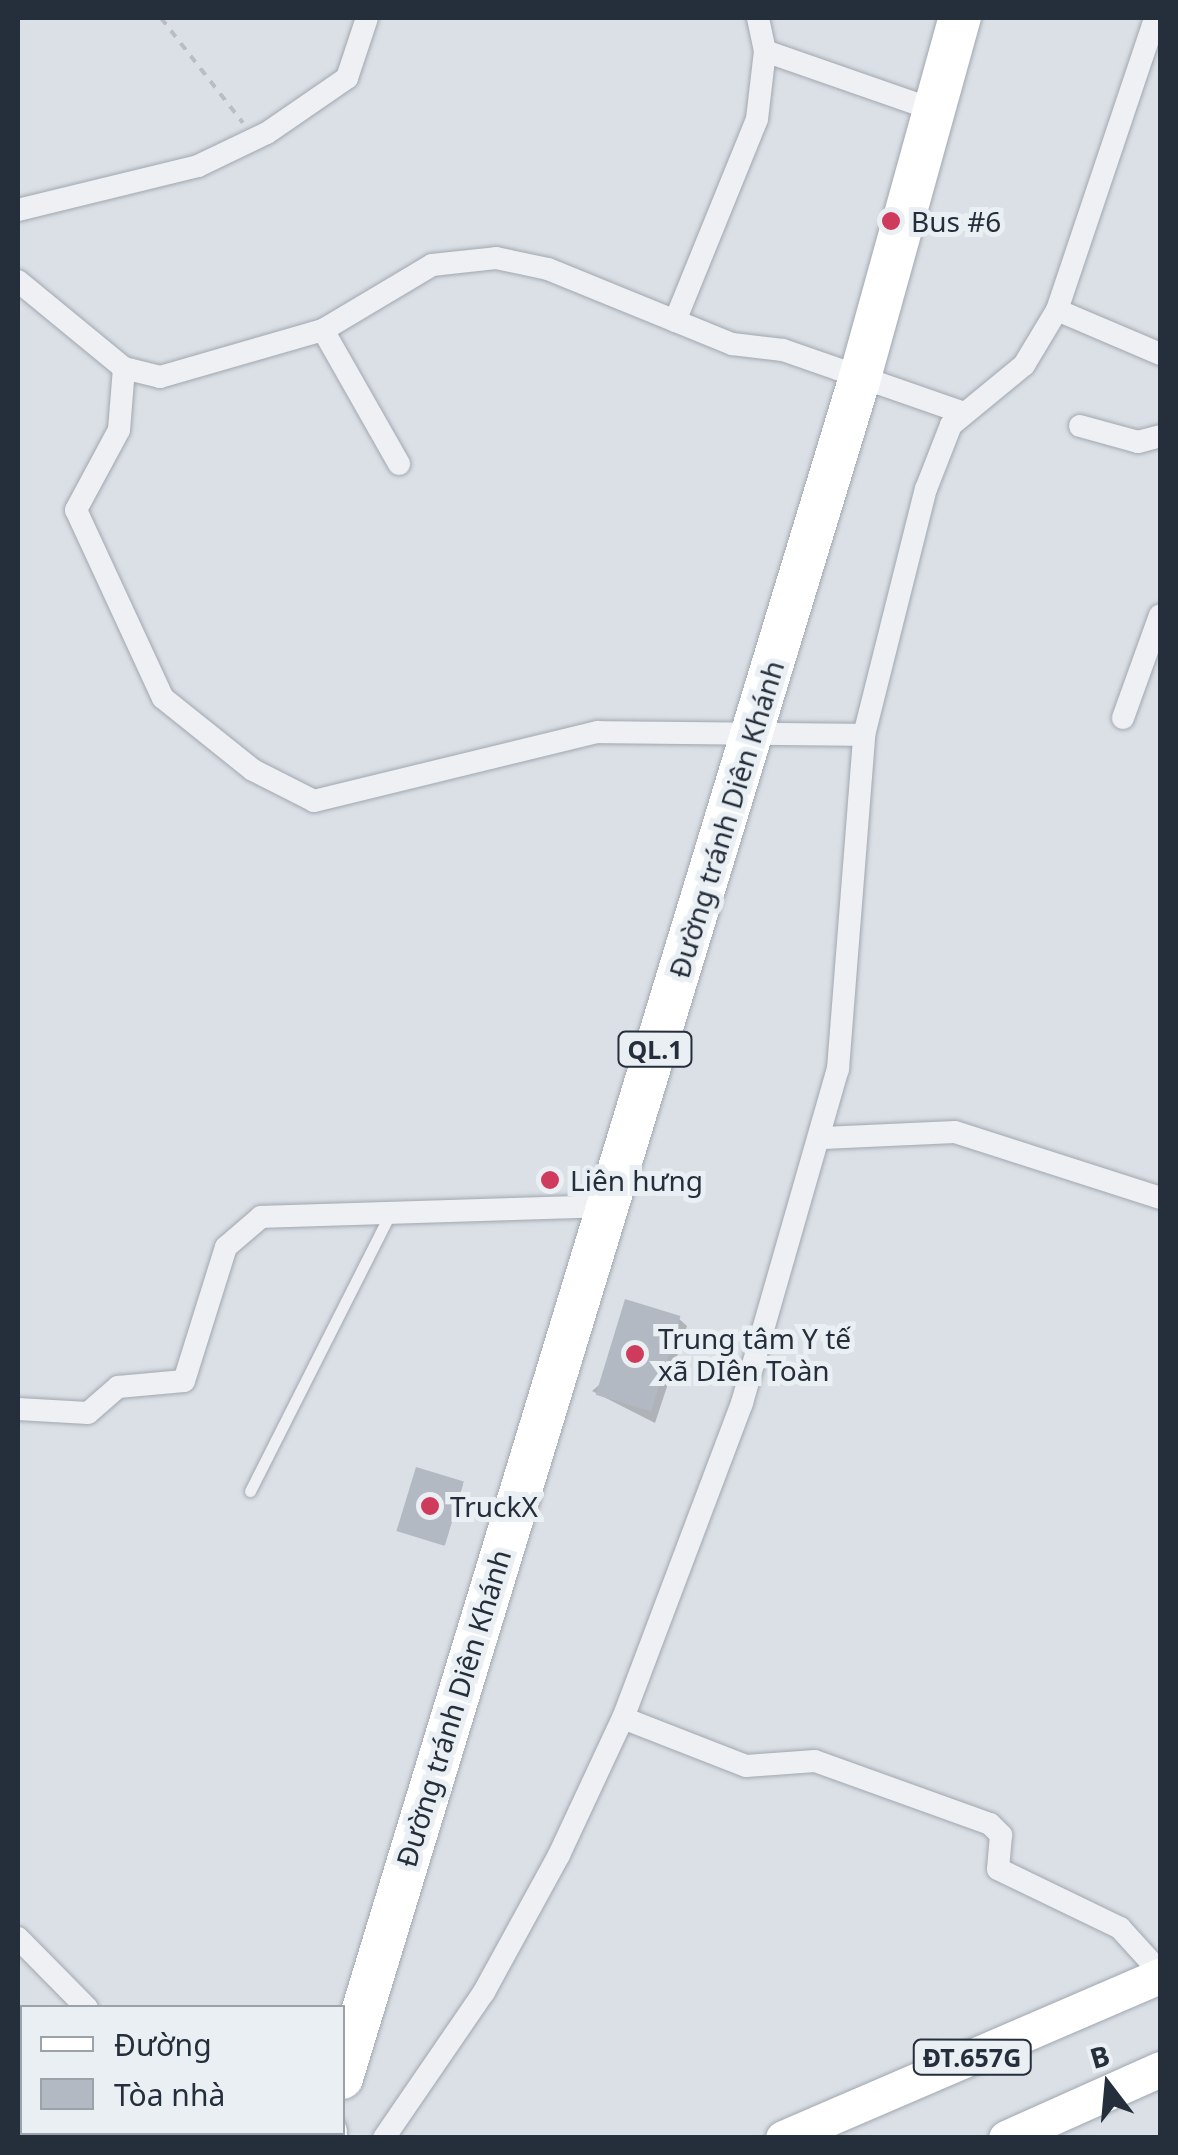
<!DOCTYPE html>
<meta charset="utf-8">
<style>
body{margin:0}
#map{position:relative;width:1178px;height:2155px;overflow:hidden;background:#dbe0e6;font-family:"Noto Sans",sans-serif}
div>[style]{position:absolute}
.shadow>*{inset:0;background:#0003}
.building>*{inset:0;background:#b2b9c3;transform-origin:0 0}
.path>*{height:4px;margin-top:-2px;transform-origin:0;background:repeating-linear-gradient(90deg,#babec4 0 8px,transparent 0 16px)}
.roads{filter:drop-shadow(0 0 2px #a1a7b0) drop-shadow(0 0 2px #a1a7b0)}
.lane>*{height:11px;margin:-5.5px;padding:0 5.5px;transform-origin:5.5px;border-radius:5.5px;background:#eef0f4}
.street>*{height:22px;margin:-11px;padding:0 11px;transform-origin:11px;border-radius:11px;background:#eef0f4}
.primary>*{height:35px;margin:-17.5px;padding:0 17.5px;transform-origin:17.5px;border-radius:17.5px;background:#fff}
.highway>*{height:42px;margin:-21px;padding:0 21px;transform-origin:21px;border-radius:21px;background:#fff}
.dots>*{width:28px;height:28px;translate:-50% -50%;box-sizing:border-box;border:5px solid #eaeff4;border-radius:50%}
span{translate:-50% -50%;white-space:nowrap;text-align:center;line-height:1.15;-webkit-text-stroke:10px #eaeff4;paint-order:stroke}
.shield-label span{padding:2px 8px;background:#eaeff4;border:2px solid;border-radius:8px;-webkit-text-stroke-width:0}
.shield-label{font-size:25px;color:#252f3c;font-weight:700}
.poi-label{font-size:28px;color:#252f3c}
.left{translate:0 -50%;text-align:left}
.street-label{font-size:28px;color:#252f3c}
.frame{position:absolute;inset:0;border:20px solid #252f3c;pointer-events:none}
.legend{position:absolute;left:20px;top:2005px;width:325px;height:130px;box-sizing:border-box;background:#eaeff4;border:2px solid #9ba2aa;margin:0;padding:12px 18px;list-style:none;font-size:30px;color:#252f3c}
.legend li{display:flex;align-items:center;gap:20px;height:50px}
.legend b{width:50px;border:2px solid #9ba2aa}
.north{position:absolute;left:1058px;top:2035px;width:100px;height:100px;-webkit-text-stroke:8px #eaeff4;paint-order:stroke;rotate:344deg;font-size:28px;font-weight:700;line-height:40px;text-align:center;color:#252f3c}
.north::after{content:'';display:block;margin:auto;width:35px;height:45px;background:#252f3c;clip-path:polygon(50% 0,100% 100%,50% 72%,0 100%)}
</style>
<div id="map">
<div class="shadow">
<i style="clip-path:polygon(678px 1318px,687px 1326px,655px 1423px,592px 1391px)"></i>
<i style="clip-path:polygon(463px 1484px,445px 1545px,400px 1531px)"></i>
</div>
<div class="building">
<i style="left:625px;top:1299px;width:58px;height:100px;rotate:17deg"></i>
<i style="left:416px;top:1467px;width:50px;height:67px;rotate:17deg"></i>
</div>
<div class="path">
<i style="left:161px;top:18px;width:133px;rotate:52deg"></i>
</div>
<div class="roads">
<div class="lane">
<i style="left:250px;top:1491px;width:306px;rotate:-63.2deg"></i>
</div>
<div class="street">
<i style="left:765px;top:51px;width:177px;rotate:19.2deg"></i>
<i style="left:18px;top:210px;width:185px;rotate:-13.7deg"></i>
<i style="left:198px;top:166px;width:76px;rotate:-25.6deg"></i>
<i style="left:267px;top:133px;width:97px;rotate:-34.5deg"></i>
<i style="left:347px;top:78px;width:63px;rotate:-71.6deg"></i>
<i style="left:18px;top:281px;width:137px;rotate:39.4deg"></i>
<i style="left:124px;top:368px;width:37px;rotate:14deg"></i>
<i style="left:160px;top:377px;width:170px;rotate:-16.1deg"></i>
<i style="left:323px;top:330px;width:127px;rotate:-30.8deg"></i>
<i style="left:432px;top:265px;width:64px;rotate:-6.2deg"></i>
<i style="left:496px;top:258px;width:53px;rotate:11.9deg"></i>
<i style="left:548px;top:269px;width:199px;rotate:22.2deg"></i>
<i style="left:732px;top:344px;width:51px;rotate:6.7deg"></i>
<i style="left:783px;top:350px;width:192px;rotate:19.2deg"></i>
<i style="left:1057px;top:310px;width:112px;rotate:23.1deg"></i>
<i style="left:675px;top:321px;width:218px;rotate:-67.9deg"></i>
<i style="left:757px;top:119px;width:68px;rotate:-83.3deg"></i>
<i style="left:765px;top:51px;width:34px;rotate:-102deg"></i>
<i style="left:323px;top:330px;width:154px;rotate:60.4deg"></i>
<i style="left:124px;top:368px;width:62px;rotate:94.6deg"></i>
<i style="left:119px;top:430px;width:91px;rotate:118.3deg"></i>
<i style="left:76px;top:510px;width:207px;rotate:65.2deg"></i>
<i style="left:163px;top:698px;width:115px;rotate:38.7deg"></i>
<i style="left:253px;top:770px;width:68px;rotate:26.9deg"></i>
<i style="left:314px;top:801px;width:292px;rotate:-13.7deg"></i>
<i style="left:598px;top:732px;width:266px;rotate:0.6deg"></i>
<i style="left:1080px;top:426px;width:60px;rotate:15.4deg"></i>
<i style="left:1138px;top:442px;width:23px;rotate:-15deg"></i>
<i style="left:1123px;top:718px;width:109px;rotate:-70.2deg"></i>
<i style="left:823px;top:1138px;width:132px;rotate:-2.6deg"></i>
<i style="left:955px;top:1132px;width:215px;rotate:17.8deg"></i>
<i style="left:18px;top:1409px;width:70px;rotate:3.3deg"></i>
<i style="left:88px;top:1413px;width:40px;rotate:-41deg"></i>
<i style="left:118px;top:1387px;width:66px;rotate:-5.2deg"></i>
<i style="left:184px;top:1381px;width:140px;rotate:-72.6deg"></i>
<i style="left:226px;top:1247px;width:46px;rotate:-40.6deg"></i>
<i style="left:261px;top:1217px;width:345px;rotate:-1.8deg"></i>
<i style="left:623px;top:1718px;width:132px;rotate:21.3deg"></i>
<i style="left:746px;top:1766px;width:69px;rotate:-4.1deg"></i>
<i style="left:815px;top:1761px;width:186px;rotate:19.8deg"></i>
<i style="left:990px;top:1824px;width:16px;rotate:45deg"></i>
<i style="left:1001px;top:1835px;width:34px;rotate:95deg"></i>
<i style="left:998px;top:1869px;width:136px;rotate:25.8deg"></i>
<i style="left:1120px;top:1928px;width:59px;rotate:47.7deg"></i>
<i style="left:18px;top:1938px;width:98px;rotate:45.4deg"></i>
<i style="left:18px;top:2106px;width:5px;rotate:-37deg"></i>
<i style="left:226px;top:2132px;width:8px;rotate:45deg"></i>
<i style="left:384px;top:2138px;width:177px;rotate:-55.6deg"></i>
<i style="left:484px;top:1992px;width:156px;rotate:-61.3deg"></i>
<i style="left:559px;top:1855px;width:151px;rotate:-65deg"></i>
<i style="left:623px;top:1718px;width:337px;rotate:-69.3deg"></i>
<i style="left:742px;top:1403px;width:348px;rotate:-74deg"></i>
<i style="left:838px;top:1069px;width:335px;rotate:-85.5deg"></i>
<i style="left:864px;top:735px;width:254px;rotate:-75.9deg"></i>
<i style="left:926px;top:489px;width:69px;rotate:-68.7deg"></i>
<i style="left:951px;top:425px;width:94px;rotate:-39.4deg"></i>
<i style="left:1024px;top:365px;width:64px;rotate:-59deg"></i>
<i style="left:1057px;top:310px;width:308px;rotate:-71.4deg"></i>
</div>
<div class="primary">
<i style="left:783px;top:2138px;width:410px;rotate:-23.3deg"></i>
<i style="left:1006px;top:2138px;width:169px;rotate:-24.1deg"></i>
</div>
<div class="highway">
<i style="left:342px;top:2078px;width:1774px;rotate:-73.06deg"></i>
<i style="left:859px;top:381px;width:377px;rotate:-74.5deg"></i>
<i style="left:325px;top:2138px;width:6px;rotate:-81deg"></i>
</div>
</div>
<div class="dots">
<i style="left:891px;top:221px;background:#cf3b5c"></i>
<i style="left:550px;top:1180px;background:#cf3b5c"></i>
<i style="left:635px;top:1354px;background:#cf3b5c"></i>
<i style="left:430px;top:1506px;background:#cf3b5c"></i>
</div>
<div class="shield-label">
<span style="left:655px;top:1049px">QL.1</span>
<span style="left:972px;top:2057px">ĐT.657G</span>
</div>
<div class="poi-label">
<span class="left" style="left:911px;top:221px">Bus #6</span>
<span class="left" style="left:570px;top:1180px">Liên hưng</span>
<span class="left" style="left:658px;top:1354px">Trung tâm Y tế<br>xã DIên Toàn</span>
<span class="left" style="left:450px;top:1506px">TruckX</span>
</div>
<div class="street-label">
<span style="left:726px;top:819px;rotate:-73deg">Đường tránh Diên Khánh</span>
<span style="left:453px;top:1708px;rotate:-73deg">Đường tránh Diên Khánh</span>
</div>
<div class="frame"></div>
<ul class="legend">
<li><b style="height:12px;background:#fff"></b>Đường</li>
<li><b style="height:28px;background:#b2b9c3"></b>Tòa nhà</li>
</ul>
<div class="north">B</div>
</div>
